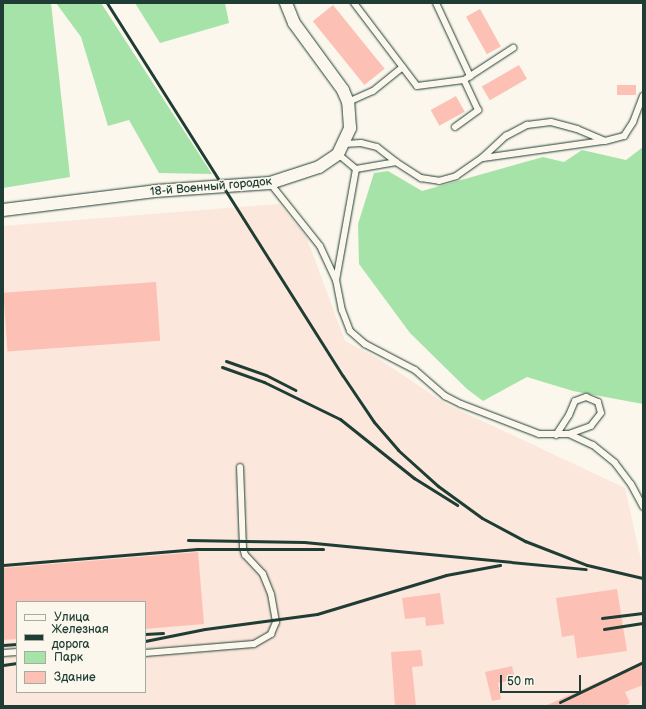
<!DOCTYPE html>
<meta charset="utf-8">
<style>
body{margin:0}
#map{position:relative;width:646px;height:709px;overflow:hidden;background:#fbf7ec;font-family:"Balsamiq Sans",sans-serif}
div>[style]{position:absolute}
.built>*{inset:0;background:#fbe7db}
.green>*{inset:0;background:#a6e3a9}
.building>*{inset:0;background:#fcc1b4;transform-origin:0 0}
.roads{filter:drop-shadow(0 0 1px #1f3d34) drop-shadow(0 0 1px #1f3d34)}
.lane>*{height:6px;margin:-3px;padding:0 3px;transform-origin:3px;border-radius:3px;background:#fbf7ec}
.street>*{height:12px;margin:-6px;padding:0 6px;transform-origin:6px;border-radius:6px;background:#fbf7ec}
.rail>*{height:3px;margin:-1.5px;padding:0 1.5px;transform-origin:1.5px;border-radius:1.5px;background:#1f3d34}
span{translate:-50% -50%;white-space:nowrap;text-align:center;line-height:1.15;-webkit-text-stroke:3px #fbf7ec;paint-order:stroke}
.street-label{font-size:12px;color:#1f3d34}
.frame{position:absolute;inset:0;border:4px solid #1f3d34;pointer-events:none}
.legend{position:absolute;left:16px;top:601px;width:130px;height:92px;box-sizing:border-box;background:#fbf7ec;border:1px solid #a3ada2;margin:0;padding:5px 7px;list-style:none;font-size:12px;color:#1f3d34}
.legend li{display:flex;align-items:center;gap:8px;height:20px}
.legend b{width:20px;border:1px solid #a3ada2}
.scale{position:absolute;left:500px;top:675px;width:81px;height:18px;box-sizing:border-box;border:2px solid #1f3d34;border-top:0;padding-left:5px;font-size:12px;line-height:14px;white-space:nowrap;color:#1f3d34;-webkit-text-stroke:3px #fbf7ec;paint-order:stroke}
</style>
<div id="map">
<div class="built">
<i style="clip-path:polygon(evenodd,279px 204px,306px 236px,345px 341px,379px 359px,446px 404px,625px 488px,641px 560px,643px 561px,643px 706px,3px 706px,3px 226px,279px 204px,17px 602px,145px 602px,145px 692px,17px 692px,17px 602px)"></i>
</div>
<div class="green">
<i style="clip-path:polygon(3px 3px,51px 3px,70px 177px,3px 188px)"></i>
<i style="clip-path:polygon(56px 3px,101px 3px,212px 174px,159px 173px,129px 120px,108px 126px,81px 37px)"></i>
<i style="clip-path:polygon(135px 3px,225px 3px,229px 23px,160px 43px)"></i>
<i style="clip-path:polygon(643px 147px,643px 404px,573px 391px,527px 377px,483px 401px,467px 389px,410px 333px,359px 264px,358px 224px,374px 173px,388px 171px,422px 191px,543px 157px,564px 162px,582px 150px,626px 160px)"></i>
</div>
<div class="building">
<i style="left:333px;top:5px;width:82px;height:26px;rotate:51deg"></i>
<i style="left:480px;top:9px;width:43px;height:16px;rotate:61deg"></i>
<i style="left:519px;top:65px;width:16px;height:43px;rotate:60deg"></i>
<i style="left:617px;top:85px;width:19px;height:10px"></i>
<i style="left:456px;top:96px;width:18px;height:29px;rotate:61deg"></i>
<i style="left:156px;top:282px;width:59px;height:153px;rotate:86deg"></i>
<i style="clip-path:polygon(198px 552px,204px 624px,145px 629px,145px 602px,17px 602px,17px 639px,3px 640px,3px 568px)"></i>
<i style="clip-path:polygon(617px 589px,627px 651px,577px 658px,574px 635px,562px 637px,556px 598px)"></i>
<i style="clip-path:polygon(440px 593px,444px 624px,426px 626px,425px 617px,405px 619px,402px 598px)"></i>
<i style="clip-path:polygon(421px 650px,423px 666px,412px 667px,416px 706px,395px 706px,391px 652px)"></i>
<i style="clip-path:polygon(643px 662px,643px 685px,625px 692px,630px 703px,624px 706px,545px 706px)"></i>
<i style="clip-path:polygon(512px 666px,515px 679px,498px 683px,501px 699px,492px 701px,485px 672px)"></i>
</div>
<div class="roads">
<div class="lane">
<i style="left:354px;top:3px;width:104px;rotate:52.8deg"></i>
<i style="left:417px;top:86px;width:47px;rotate:-7.3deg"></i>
<i style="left:464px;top:80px;width:59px;rotate:-33.1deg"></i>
<i style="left:436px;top:3px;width:81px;rotate:65deg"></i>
<i style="left:348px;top:102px;width:27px;rotate:-24deg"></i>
<i style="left:373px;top:91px;width:38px;rotate:-39deg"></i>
<i style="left:455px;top:127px;width:29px;rotate:-36deg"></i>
<i style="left:478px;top:110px;width:33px;rotate:-115deg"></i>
<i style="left:344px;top:144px;width:17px;rotate:-3deg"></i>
<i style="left:361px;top:143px;width:16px;rotate:14deg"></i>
<i style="left:377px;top:147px;width:24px;rotate:38deg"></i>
<i style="left:338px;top:154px;width:23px;rotate:40deg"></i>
<i style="left:356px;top:169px;width:41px;rotate:-9.9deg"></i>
<i style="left:396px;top:162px;width:30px;rotate:33deg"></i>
<i style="left:421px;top:178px;width:18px;rotate:9deg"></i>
<i style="left:439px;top:181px;width:18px;rotate:-16deg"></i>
<i style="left:456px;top:176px;width:32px;rotate:-35deg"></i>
<i style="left:482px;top:158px;width:33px;rotate:-43deg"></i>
<i style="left:506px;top:136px;width:24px;rotate:-28deg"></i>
<i style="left:527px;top:125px;width:24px;rotate:-7deg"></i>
<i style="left:551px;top:122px;width:27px;rotate:15deg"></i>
<i style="left:577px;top:129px;width:30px;rotate:23deg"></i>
<i style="left:605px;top:141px;width:20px;rotate:-15deg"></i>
<i style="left:624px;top:136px;width:17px;rotate:-57deg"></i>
<i style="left:633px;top:122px;width:28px;rotate:-69deg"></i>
<i style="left:483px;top:158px;width:121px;rotate:-8.1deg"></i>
<i style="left:356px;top:169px;width:113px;rotate:100.2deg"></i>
<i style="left:336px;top:280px;width:31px;rotate:79deg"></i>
<i style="left:342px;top:310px;width:22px;rotate:69deg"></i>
<i style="left:350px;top:331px;width:20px;rotate:41deg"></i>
<i style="left:365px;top:344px;width:56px;rotate:27.5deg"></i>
<i style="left:415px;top:370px;width:40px;rotate:41deg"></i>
<i style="left:445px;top:396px;width:18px;rotate:27deg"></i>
<i style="left:461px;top:404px;width:84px;rotate:21deg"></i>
<i style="left:539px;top:434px;width:30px"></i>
<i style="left:569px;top:434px;width:26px;rotate:25deg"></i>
<i style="left:593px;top:445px;width:28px;rotate:39deg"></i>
<i style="left:615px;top:463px;width:26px;rotate:53deg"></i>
<i style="left:631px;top:484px;width:26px;rotate:62deg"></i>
<i style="left:270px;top:183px;width:80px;rotate:51.6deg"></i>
<i style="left:320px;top:246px;width:38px;rotate:65deg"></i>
<i style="left:556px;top:435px;width:24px;rotate:-57deg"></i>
<i style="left:569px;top:415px;width:15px;rotate:-67deg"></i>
<i style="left:575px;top:401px;width:12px;rotate:-20deg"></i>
<i style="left:586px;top:397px;width:13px;rotate:23deg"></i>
<i style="left:598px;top:402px;width:11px;rotate:75deg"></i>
<i style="left:601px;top:413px;width:16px;rotate:128deg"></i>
<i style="left:591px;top:426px;width:23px;rotate:160deg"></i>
<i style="left:3px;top:653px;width:14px;rotate:-4deg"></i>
<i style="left:145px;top:653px;width:109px;rotate:-4.7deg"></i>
<i style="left:254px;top:644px;width:20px;rotate:-30deg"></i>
<i style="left:271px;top:634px;width:13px;rotate:-67deg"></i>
<i style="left:276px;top:622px;width:28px;rotate:-100deg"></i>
<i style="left:271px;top:594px;width:22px;rotate:-112deg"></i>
<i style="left:263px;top:574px;width:26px;rotate:-133deg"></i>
<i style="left:245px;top:555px;width:7px;rotate:-106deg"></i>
<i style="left:243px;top:548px;width:81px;rotate:-92.1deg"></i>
</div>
<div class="street">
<i style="left:3px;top:210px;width:153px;rotate:-7.1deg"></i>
<i style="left:155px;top:191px;width:115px;rotate:-4deg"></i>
<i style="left:270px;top:183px;width:52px;rotate:-18.1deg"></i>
<i style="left:319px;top:167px;width:23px;rotate:-34deg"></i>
<i style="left:338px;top:154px;width:29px;rotate:-65deg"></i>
<i style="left:350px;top:128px;width:26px;rotate:-94deg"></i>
<i style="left:348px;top:102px;width:13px;rotate:-113deg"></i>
<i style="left:343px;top:90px;width:83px;rotate:-126.2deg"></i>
<i style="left:294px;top:23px;width:22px;rotate:-112deg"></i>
</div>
</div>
<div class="rail">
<i style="left:107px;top:3px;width:441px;rotate:57.7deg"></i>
<i style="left:343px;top:376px;width:55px;rotate:56deg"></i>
<i style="left:374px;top:422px;width:37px;rotate:49deg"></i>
<i style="left:398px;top:450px;width:54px;rotate:42deg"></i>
<i style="left:438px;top:486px;width:54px;rotate:36deg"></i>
<i style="left:482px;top:518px;width:49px;rotate:28.1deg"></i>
<i style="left:525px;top:541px;width:66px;rotate:21.2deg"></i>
<i style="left:587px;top:565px;width:57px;rotate:13.1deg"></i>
<i style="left:226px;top:361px;width:42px;rotate:19.3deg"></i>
<i style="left:266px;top:375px;width:33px;rotate:27deg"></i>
<i style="left:222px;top:367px;width:45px;rotate:19.7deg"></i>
<i style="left:264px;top:382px;width:85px;rotate:26deg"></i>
<i style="left:340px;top:419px;width:95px;rotate:38.6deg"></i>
<i style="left:414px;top:478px;width:51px;rotate:32.1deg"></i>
<i style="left:188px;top:540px;width:116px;rotate:1deg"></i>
<i style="left:304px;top:542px;width:283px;rotate:5.5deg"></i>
<i style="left:3px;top:565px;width:195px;rotate:-4.7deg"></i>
<i style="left:197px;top:549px;width:126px"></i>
<i style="left:602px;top:618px;width:41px;rotate:-7deg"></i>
<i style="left:604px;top:629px;width:39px;rotate:-9deg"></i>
<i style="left:145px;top:634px;width:18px;rotate:-3deg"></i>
<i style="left:145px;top:641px;width:61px;rotate:-11.3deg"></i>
<i style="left:205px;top:629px;width:113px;rotate:-7.6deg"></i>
<i style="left:317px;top:614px;width:135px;rotate:-16.8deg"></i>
<i style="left:446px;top:575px;width:55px;rotate:-10.5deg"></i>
<i style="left:3px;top:645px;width:14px;rotate:-4deg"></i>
<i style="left:3px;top:665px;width:14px;rotate:-8deg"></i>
<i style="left:560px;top:702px;width:92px;rotate:-25.7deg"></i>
</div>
<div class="street-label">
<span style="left:211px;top:187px;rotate:-5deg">18-й Военный городок</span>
</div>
<div class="frame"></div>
<ul class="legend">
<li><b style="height:5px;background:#fbf7ec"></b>Улица</li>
<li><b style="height:5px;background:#1f3d34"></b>Железная дорога</li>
<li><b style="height:11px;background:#a6e3a9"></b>Парк</li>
<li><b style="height:11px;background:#fcc1b4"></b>Здание</li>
</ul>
<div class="scale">50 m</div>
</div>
